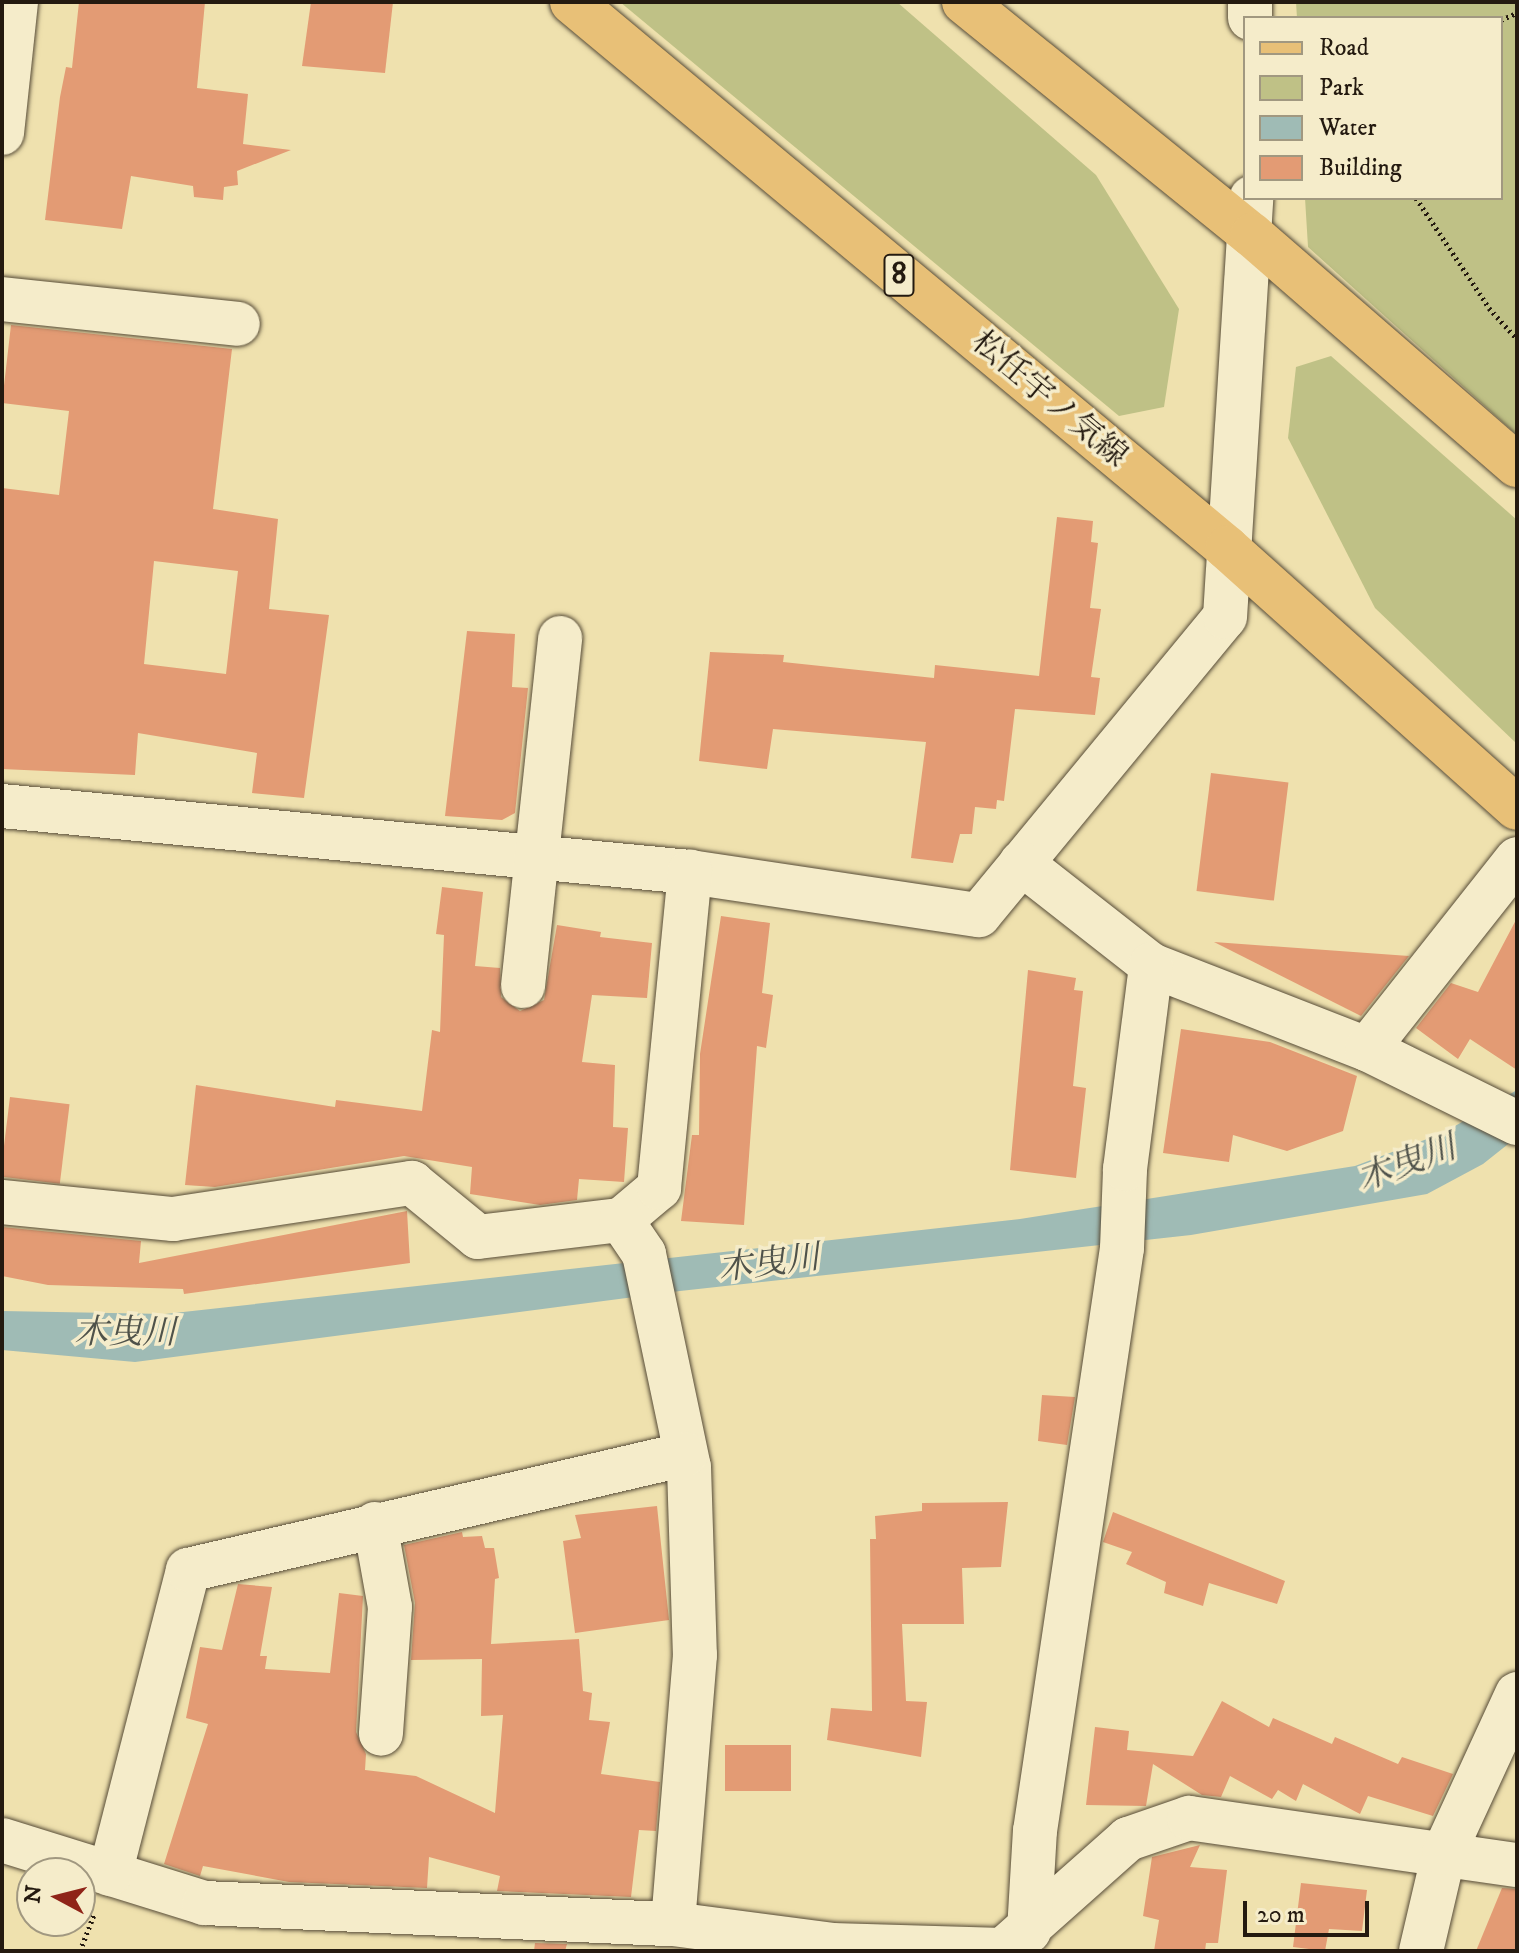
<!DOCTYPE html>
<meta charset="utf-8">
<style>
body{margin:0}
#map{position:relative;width:1519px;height:1953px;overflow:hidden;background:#efe1ae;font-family:"IM FELL DW Pica","Noto Serif JP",serif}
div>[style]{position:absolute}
.green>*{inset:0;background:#bfc186}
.water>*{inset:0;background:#9fbbb5}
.building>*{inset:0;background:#e39b74;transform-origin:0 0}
.path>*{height:5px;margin-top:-2.5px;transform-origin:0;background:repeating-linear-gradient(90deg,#241a10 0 2px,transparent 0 6px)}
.roads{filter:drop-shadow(0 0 2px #574c38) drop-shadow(0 0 2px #574c38)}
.minor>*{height:44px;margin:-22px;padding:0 22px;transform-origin:22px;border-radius:22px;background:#f5ecca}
.major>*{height:44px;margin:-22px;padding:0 22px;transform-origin:22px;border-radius:22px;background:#e8c077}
span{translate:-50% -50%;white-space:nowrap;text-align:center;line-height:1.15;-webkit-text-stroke:7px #f5ecca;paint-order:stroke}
.shield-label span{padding:2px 6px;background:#f5ecca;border:2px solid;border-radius:6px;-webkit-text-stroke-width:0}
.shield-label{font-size:30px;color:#241a10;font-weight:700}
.street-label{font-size:32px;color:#241a10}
.water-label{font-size:34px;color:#4f524a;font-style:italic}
.frame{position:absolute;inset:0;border:4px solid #241a10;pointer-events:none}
.legend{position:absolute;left:1243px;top:16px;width:260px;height:184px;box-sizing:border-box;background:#f5ecca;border:2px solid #a19880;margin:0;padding:10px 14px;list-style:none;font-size:24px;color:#241a10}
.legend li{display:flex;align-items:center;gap:16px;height:40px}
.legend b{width:40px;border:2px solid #a19880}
.north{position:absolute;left:16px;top:1857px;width:80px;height:80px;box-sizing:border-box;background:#f5ecca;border:2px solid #a19880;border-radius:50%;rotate:277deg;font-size:22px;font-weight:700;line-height:32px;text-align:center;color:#241a10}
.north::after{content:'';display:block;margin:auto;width:28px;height:36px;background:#8f2418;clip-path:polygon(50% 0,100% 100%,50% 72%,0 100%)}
.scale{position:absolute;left:1243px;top:1901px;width:126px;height:36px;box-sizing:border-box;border:4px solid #241a10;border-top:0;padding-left:10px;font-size:24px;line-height:28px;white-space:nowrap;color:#241a10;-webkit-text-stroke:6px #f5ecca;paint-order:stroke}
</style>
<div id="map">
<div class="green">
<i style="clip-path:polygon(620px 2px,897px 2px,1096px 175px,1179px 309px,1164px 407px,1119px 416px)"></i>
<i style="clip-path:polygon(1296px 2px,1517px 2px,1517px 435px,1308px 247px,1305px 198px,1501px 198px,1501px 18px,1297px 18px)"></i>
<i style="clip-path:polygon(1331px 356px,1517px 520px,1517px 744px,1375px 608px,1288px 438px,1296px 367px)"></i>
</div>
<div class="water">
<i style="clip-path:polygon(1517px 1090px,1517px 1137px,1483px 1164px,1427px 1194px,1191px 1235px,680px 1291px,135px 1362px,2px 1350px,2px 1311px,165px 1314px,1020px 1219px,1355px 1166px,1443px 1133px)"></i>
</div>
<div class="building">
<i style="clip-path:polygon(79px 2px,205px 2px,197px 88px,248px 94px,243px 144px,291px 150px,237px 171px,238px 185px,224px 187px,223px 200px,194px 197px,193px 186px,131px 176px,122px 229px,45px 220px,60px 97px,66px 67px,72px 68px)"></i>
<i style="clip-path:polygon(311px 2px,393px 2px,385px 73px,302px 66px)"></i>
<i style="clip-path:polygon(evenodd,11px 325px,232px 349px,213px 509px,278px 519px,269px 609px,329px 615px,304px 798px,252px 793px,257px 753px,138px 733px,135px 775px,2px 769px,2px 488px,59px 495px,69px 411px,2px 403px,11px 325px,154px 561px,238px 571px,226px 674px,144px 664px,154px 561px)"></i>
<i style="clip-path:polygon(1057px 517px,1093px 521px,1091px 542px,1098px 543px,1090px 608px,1101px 609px,1091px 677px,1100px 678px,1095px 715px,1015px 709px,1004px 801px,997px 800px,996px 809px,975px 807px,972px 834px,960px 834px,953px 863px,911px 858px,926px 742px,773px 729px,767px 769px,699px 761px,710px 652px,784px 655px,783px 662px,934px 678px,935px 665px,1039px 676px)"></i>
<i style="clip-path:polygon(467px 631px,515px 634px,512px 687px,528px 688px,515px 813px,502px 820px,445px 816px)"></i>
<i style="left:1211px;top:773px;width:78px;height:119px;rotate:7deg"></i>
<i style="clip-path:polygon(442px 887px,483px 892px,475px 966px,500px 968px,501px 997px,520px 1011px,544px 1000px,557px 925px,601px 932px,600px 937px,652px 943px,647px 998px,592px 995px,582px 1062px,615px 1065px,613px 1127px,628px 1128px,624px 1182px,579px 1179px,577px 1200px,540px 1205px,470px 1194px,472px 1167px,404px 1156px,215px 1187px,185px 1185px,196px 1085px,335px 1107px,336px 1100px,422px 1111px,432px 1030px,440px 1032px,444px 935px,436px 934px)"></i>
<i style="clip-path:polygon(721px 916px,770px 923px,762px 993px,773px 995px,766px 1048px,757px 1046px,744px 1225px,681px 1221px,692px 1135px,699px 1135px,700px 1054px)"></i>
<i style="clip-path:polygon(1517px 918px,1517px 1070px,1470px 1039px,1458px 1059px,1416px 1028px,1451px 983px,1478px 992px)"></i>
<i style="clip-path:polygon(1214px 942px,1409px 956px,1361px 1016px)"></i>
<i style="clip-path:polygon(1028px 970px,1076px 978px,1074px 990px,1083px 991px,1073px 1086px,1086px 1088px,1076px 1178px,1010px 1170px)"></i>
<i style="clip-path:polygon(1181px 1029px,1270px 1042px,1357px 1076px,1343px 1131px,1287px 1151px,1233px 1135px,1229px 1162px,1163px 1153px)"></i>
<i style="left:10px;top:1097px;width:60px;height:80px;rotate:7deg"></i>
<i style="clip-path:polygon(407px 1211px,410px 1263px,184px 1294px,183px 1289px,48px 1285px,2px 1276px,2px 1227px,141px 1241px,139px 1263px)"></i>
<i style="clip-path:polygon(1042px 1395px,1075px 1397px,1067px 1445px,1038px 1441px)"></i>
<i style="clip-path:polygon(1008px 1502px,1001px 1567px,962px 1568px,964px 1624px,902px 1624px,906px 1701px,927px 1702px,921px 1757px,827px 1740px,831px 1708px,872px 1711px,870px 1539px,876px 1539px,875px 1516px,922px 1511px,922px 1503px)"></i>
<i style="clip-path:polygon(657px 1506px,669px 1620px,575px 1633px,563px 1541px,581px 1538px,575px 1515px)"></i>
<i style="clip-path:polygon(1113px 1512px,1285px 1581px,1277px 1604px,1209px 1583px,1203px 1606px,1164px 1593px,1166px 1582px,1126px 1564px,1132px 1552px,1103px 1542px)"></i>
<i style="clip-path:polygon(462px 1532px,463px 1537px,482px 1536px,485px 1548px,494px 1548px,499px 1578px,495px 1579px,491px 1644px,579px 1639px,583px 1691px,592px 1693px,589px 1720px,610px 1722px,601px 1774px,660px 1782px,656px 1831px,639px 1830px,631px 1897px,497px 1891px,500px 1876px,429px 1857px,427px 1888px,289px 1882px,203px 1866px,200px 1876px,164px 1864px,208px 1724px,186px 1718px,200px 1647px,222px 1650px,238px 1584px,272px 1587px,260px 1656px,267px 1656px,265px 1669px,330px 1673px,339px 1593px,363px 1596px,356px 1732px,366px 1754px,365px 1770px,416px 1776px,495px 1813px,503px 1715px,481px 1716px,482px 1659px,411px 1660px,415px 1603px,404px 1545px)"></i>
<i style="clip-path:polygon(1222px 1701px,1269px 1727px,1273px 1718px,1332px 1744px,1335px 1737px,1398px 1764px,1402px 1757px,1453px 1774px,1433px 1816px,1368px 1796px,1360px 1814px,1303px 1784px,1296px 1801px,1278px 1790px,1272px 1799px,1230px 1776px,1221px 1797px,1202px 1795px,1153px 1764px,1146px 1806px,1086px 1805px,1095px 1727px,1129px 1731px,1127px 1750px,1193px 1756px)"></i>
<i style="left:725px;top:1745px;width:66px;height:46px"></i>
<i style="clip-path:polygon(1200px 1845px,1190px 1867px,1227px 1870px,1218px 1943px,1206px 1943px,1205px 1951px,1154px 1951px,1159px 1920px,1143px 1916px,1152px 1857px)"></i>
<i style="clip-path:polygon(1301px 1883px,1367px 1890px,1362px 1931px,1329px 1929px,1325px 1951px,1293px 1947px)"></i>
<i style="clip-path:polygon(1502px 1888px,1517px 1889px,1517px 1951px,1476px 1951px)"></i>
<i style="clip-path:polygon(535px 1943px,567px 1944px,565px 1951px,534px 1951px)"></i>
</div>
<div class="path">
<i style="left:1501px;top:20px;width:17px;rotate:-24deg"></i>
<i style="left:1416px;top:198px;width:132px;rotate:56.4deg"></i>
<i style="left:1489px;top:308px;width:42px;rotate:47.9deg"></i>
<i style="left:80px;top:1951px;width:39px;rotate:-69deg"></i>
</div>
<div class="roads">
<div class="minor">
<i style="left:1250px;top:2px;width:16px;rotate:90deg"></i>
<i style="left:2px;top:133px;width:132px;rotate:-83.9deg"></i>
<i style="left:2px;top:299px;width:237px;rotate:6deg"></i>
<i style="left:2px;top:806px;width:691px;rotate:5.48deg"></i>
<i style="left:690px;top:872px;width:292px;rotate:8.5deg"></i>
<i style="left:979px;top:915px;width:386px;rotate:-50.5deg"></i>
<i style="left:1225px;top:617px;width:420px;rotate:-86.4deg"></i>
<i style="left:1021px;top:863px;width:165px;rotate:38.1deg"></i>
<i style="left:1151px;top:965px;width:232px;rotate:21.3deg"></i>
<i style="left:1367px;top:1049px;width:167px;rotate:26.3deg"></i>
<i style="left:523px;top:986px;width:350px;rotate:-83.9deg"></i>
<i style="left:1367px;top:1049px;width:242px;rotate:-51.7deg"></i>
<i style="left:2px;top:1202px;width:172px;rotate:5.7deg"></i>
<i style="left:173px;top:1219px;width:242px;rotate:-8.6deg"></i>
<i style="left:412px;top:1183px;width:85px;rotate:39.3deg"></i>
<i style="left:478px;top:1237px;width:144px;rotate:-6.8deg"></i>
<i style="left:621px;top:1220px;width:50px;rotate:-40.1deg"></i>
<i style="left:659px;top:1188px;width:318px;rotate:-84.4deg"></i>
<i style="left:621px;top:1220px;width:41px;rotate:55.9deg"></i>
<i style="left:644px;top:1254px;width:218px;rotate:78.1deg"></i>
<i style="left:689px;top:1467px;width:188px;rotate:88.2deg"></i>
<i style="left:695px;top:1655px;width:270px;rotate:94.7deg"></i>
<i style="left:375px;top:1524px;width:84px;rotate:79.8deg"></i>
<i style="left:390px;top:1607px;width:127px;rotate:94.1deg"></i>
<i style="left:2px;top:1840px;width:212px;rotate:17.3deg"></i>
<i style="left:204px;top:1903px;width:469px;rotate:2.6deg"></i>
<i style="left:673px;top:1924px;width:160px;rotate:7.5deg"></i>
<i style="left:832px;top:1945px;width:171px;rotate:1.7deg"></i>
<i style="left:1003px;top:1950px;width:167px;rotate:-41.6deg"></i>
<i style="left:1128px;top:1839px;width:65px;rotate:-19deg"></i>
<i style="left:1189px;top:1818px;width:331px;rotate:8.2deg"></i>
<i style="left:110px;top:1874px;width:314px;rotate:-75.6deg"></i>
<i style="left:188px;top:1570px;width:511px;rotate:-13.11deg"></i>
<i style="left:1029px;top:1931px;width:100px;rotate:-86.6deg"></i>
<i style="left:1035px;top:1831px;width:589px;rotate:-81.51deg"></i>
<i style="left:1122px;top:1248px;width:79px;rotate:-87.8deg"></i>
<i style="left:1125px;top:1169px;width:206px;rotate:-82.7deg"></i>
<i style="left:1421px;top:1951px;width:101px;rotate:-76.8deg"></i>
<i style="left:1444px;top:1853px;width:175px;rotate:-65.3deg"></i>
</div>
<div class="major">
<i style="left:572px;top:2px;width:853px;rotate:39.81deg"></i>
<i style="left:1227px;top:548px;width:389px;rotate:41.9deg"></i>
<i style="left:964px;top:2px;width:370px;rotate:39deg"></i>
<i style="left:1252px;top:235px;width:351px;rotate:41deg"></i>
</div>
</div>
<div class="shield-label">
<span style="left:899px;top:275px">8</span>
</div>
<div class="street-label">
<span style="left:1049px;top:400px;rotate:40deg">松任宇ノ気線</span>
</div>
<div class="water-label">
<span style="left:1407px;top:1164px;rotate:-20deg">木曳川</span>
<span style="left:769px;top:1264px;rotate:-7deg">木曳川</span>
<span style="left:125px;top:1334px">木曳川</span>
</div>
<div class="frame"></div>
<ul class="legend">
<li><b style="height:10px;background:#e8c077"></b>Road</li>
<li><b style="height:22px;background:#bfc186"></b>Park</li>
<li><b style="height:22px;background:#9fbbb5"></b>Water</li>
<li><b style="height:22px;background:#e39b74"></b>Building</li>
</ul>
<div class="north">N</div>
<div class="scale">20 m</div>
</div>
